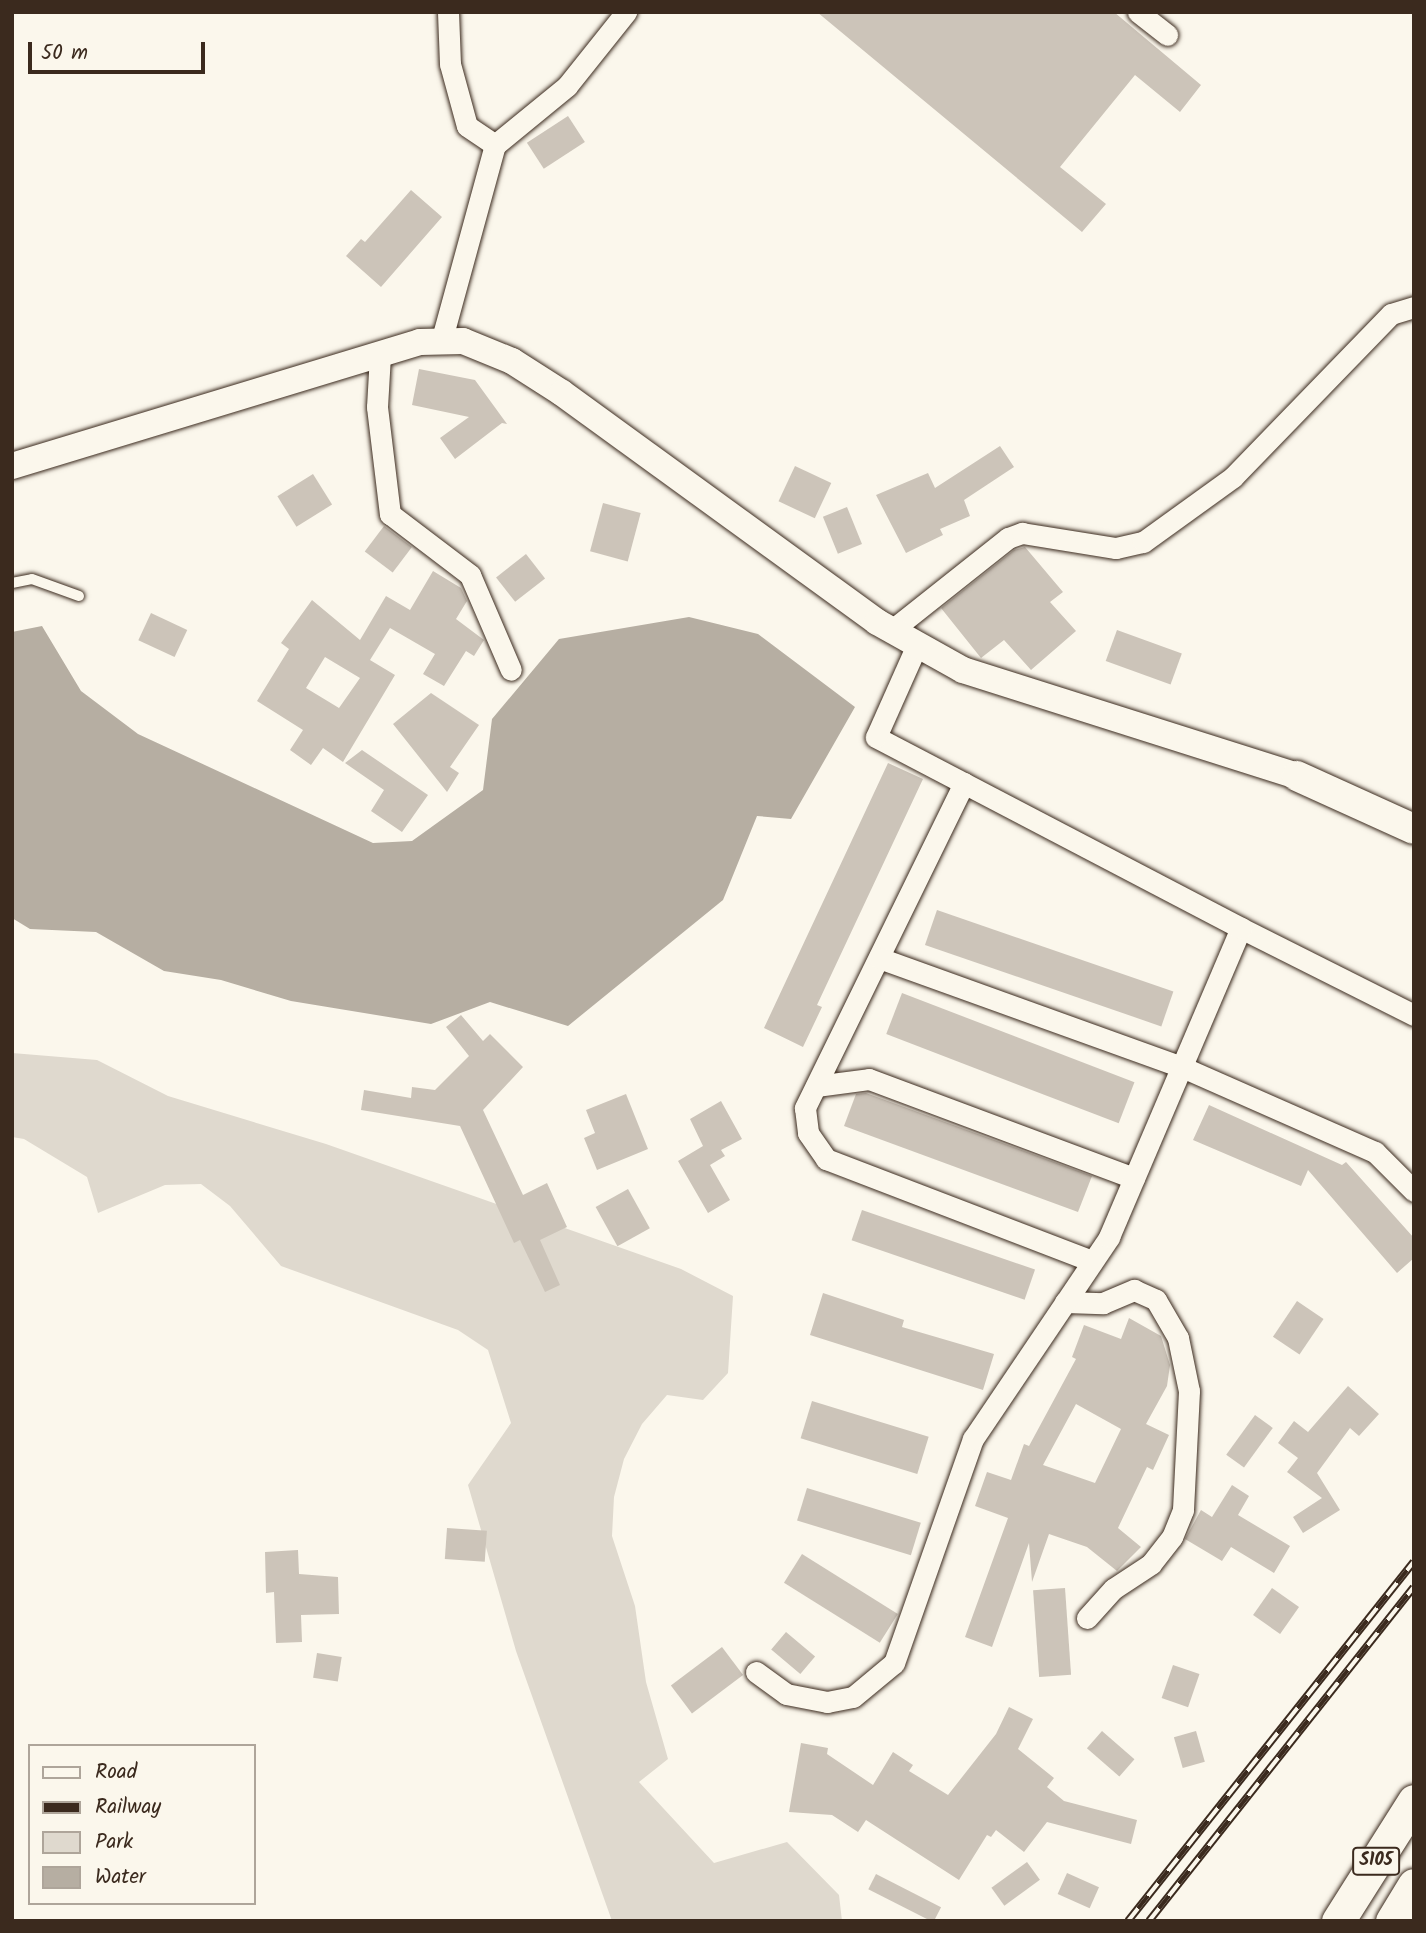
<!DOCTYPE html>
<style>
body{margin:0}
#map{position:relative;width:1426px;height:1933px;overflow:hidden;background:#fbf7ec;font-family:Kalam,sans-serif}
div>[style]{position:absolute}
.green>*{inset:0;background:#dfd9ce}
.water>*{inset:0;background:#b6aea2}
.building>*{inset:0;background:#ccc4b9;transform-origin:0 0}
.roads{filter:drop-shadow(0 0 2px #3b2a1e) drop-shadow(0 0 2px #3b2a1e)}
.service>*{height:10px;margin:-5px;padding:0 5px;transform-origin:5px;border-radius:5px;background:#fbf7ec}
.minor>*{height:21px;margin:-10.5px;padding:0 10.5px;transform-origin:10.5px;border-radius:10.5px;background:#fbf7ec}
.tertiary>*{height:26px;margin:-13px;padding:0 13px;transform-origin:13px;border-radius:13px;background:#fbf7ec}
.secondary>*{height:30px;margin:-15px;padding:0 15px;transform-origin:15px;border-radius:15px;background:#fbf7ec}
.primary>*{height:33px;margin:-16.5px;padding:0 16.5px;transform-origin:16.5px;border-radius:16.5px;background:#fbf7ec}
.rail>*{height:8px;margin-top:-4px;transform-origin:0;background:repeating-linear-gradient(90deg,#fbf7ec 0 16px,#3b2a1e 0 32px);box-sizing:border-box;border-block:2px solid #3b2a1e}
span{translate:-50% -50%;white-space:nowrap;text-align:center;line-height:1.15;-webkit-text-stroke:5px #fbf7ec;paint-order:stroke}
.shield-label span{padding:2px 5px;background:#fbf7ec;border:2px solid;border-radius:5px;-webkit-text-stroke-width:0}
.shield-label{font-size:18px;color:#3b2a1e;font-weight:700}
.frame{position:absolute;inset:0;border:14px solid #3b2a1e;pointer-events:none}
.legend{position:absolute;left:28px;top:1744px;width:228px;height:161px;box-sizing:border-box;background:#fbf7ec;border:2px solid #aea59a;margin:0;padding:9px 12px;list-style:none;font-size:21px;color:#3b2a1e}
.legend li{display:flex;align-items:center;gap:14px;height:35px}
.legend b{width:35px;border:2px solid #aea59a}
.scale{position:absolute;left:28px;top:42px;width:177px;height:32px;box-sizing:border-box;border:4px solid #3b2a1e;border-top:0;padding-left:9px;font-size:21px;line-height:24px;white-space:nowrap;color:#3b2a1e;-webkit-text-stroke:5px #fbf7ec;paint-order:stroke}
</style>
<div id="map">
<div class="green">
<i style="clip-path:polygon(12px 1053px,97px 1060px,168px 1096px,326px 1144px,681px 1269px,733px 1296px,728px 1373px,703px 1400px,667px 1395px,642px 1424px,624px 1459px,614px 1497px,612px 1536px,635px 1606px,646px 1682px,668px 1759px,639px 1782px,714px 1863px,787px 1842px,839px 1895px,842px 1921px,612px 1921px,516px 1651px,468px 1485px,511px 1423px,488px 1350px,458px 1330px,281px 1266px,230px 1206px,201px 1184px,165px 1185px,98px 1213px,87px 1177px,24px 1139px,12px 1137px)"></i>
</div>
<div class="water">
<i style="clip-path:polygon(689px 617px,758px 634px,855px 707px,791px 819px,757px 816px,723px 900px,568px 1026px,490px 1002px,431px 1024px,291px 1001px,221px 980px,164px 971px,96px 932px,30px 929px,12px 918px,12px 632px,42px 626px,81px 691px,138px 734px,373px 843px,412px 841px,483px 790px,492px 719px,559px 639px)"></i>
</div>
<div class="building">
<i style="clip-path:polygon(817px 12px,1114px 12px,1201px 85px,1180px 112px,1135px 75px,1060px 167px,1106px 204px,1082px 232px)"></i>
<i style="left:568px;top:116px;width:31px;height:49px;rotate:57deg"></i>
<i style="clip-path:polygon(411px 190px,442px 217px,381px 287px,346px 256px,361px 239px,365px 242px)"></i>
<i style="clip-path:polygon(419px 369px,475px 380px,507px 424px,502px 423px,455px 459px,440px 438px,469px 417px,412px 405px)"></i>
<i style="clip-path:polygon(1000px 446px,1014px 467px,964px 500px,970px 516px,940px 529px,943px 535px,906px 553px,876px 495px,928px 473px,935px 488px)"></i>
<i style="left:795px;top:466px;width:40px;height:39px;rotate:25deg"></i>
<i style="left:313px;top:474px;width:36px;height:42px;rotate:58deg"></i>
<i style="left:603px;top:503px;width:39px;height:50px;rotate:15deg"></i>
<i style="left:847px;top:507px;width:40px;height:26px;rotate:68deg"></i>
<i style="left:384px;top:526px;width:35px;height:32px;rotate:37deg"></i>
<i style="clip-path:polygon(1025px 547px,1063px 592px,1050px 602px,1076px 631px,1031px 670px,1004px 640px,981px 658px,941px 608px,1014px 550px)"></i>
<i style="left:526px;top:554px;width:31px;height:38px;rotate:52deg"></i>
<i style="clip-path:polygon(evenodd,433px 571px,461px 588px,467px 601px,456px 619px,484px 640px,474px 656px,466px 651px,444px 686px,423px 674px,435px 654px,390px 628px,370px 660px,395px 675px,343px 762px,323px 748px,311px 765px,290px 750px,303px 730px,257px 701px,289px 649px,281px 643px,312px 600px,360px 640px,386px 596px,410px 610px,433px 571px,325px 657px,360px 678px,339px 708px,306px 688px,325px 657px)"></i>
<i style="left:151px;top:613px;width:40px;height:30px;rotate:25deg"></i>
<i style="left:1117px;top:630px;width:69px;height:33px;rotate:20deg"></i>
<i style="clip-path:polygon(431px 693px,479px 725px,450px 767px,459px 773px,447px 792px,393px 724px)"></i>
<i style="clip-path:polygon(362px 750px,428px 795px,402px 832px,371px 811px,384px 790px,345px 763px)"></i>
<i style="clip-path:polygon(888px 763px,923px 779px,817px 1005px,822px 1007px,803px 1047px,764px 1028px)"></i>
<i style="left:937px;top:910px;width:250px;height:37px;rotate:19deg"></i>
<i style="left:902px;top:993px;width:249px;height:44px;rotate:21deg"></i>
<i style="clip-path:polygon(461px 1015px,483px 1041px,490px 1034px,523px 1067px,483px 1110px,523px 1195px,547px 1183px,567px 1227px,540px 1240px,560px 1285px,545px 1292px,520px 1240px,514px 1243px,460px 1126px,361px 1110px,364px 1090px,411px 1098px,412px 1087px,435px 1090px,469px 1056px,446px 1027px)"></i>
<i style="clip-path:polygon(866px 1093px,1092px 1176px,1078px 1212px,844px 1126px,856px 1094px)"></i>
<i style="clip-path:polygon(626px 1094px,648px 1149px,597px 1170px,584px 1138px,595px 1133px,586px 1110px)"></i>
<i style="clip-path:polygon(721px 1101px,742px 1139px,721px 1150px,725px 1156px,710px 1165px,730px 1200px,708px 1213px,678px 1161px,703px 1146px,690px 1119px)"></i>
<i style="clip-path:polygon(1209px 1105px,1342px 1165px,1346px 1162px,1414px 1238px,1414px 1258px,1397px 1273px,1308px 1170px,1301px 1186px,1193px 1140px)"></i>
<i style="left:628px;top:1189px;width:45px;height:37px;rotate:61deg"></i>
<i style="left:862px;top:1210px;width:183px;height:32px;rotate:19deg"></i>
<i style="clip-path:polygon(823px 1293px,904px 1320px,902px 1327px,994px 1354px,983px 1390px,810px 1335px)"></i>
<i style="left:1297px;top:1301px;width:32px;height:43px;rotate:34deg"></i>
<i style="clip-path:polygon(evenodd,1129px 1318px,1161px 1336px,1170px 1365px,1167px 1386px,1146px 1424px,1169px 1435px,1153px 1470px,1147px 1467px,1118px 1528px,1141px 1547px,1117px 1571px,1087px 1547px,1049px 1534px,1032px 1582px,1029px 1543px,992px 1647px,965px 1637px,1008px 1518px,975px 1506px,987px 1472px,1011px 1480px,1024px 1444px,1029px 1446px,1076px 1359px,1072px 1357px,1084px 1325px,1121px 1339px,1129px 1318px,1076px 1404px,1121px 1429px,1095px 1483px,1043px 1465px,1076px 1404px)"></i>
<i style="clip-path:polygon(1348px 1386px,1379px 1414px,1359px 1436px,1350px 1428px,1317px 1473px,1340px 1510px,1303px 1533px,1293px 1517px,1322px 1498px,1287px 1472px,1298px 1458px,1278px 1443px,1294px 1421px,1308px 1432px)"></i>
<i style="left:812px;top:1401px;width:122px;height:39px;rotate:17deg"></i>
<i style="left:1255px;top:1415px;width:22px;height:49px;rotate:36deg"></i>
<i style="clip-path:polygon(1232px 1485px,1249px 1496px,1238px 1515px,1290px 1546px,1274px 1573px,1231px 1547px,1222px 1561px,1185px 1539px,1201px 1510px,1212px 1517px)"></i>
<i style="left:807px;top:1488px;width:119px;height:34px;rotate:17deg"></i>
<i style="left:447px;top:1528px;width:40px;height:31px;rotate:4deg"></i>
<i style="clip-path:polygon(298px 1550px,299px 1574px,338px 1577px,339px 1614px,301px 1615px,302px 1642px,276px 1643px,274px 1592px,266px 1593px,265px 1552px)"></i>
<i style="left:802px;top:1554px;width:113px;height:34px;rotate:32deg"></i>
<i style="left:1065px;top:1588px;width:87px;height:32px;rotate:86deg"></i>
<i style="left:1272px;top:1588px;width:33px;height:33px;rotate:35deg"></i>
<i style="left:786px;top:1632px;width:38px;height:23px;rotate:40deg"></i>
<i style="left:722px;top:1647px;width:35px;height:64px;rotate:53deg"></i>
<i style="left:317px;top:1653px;width:25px;height:25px;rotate:9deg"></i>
<i style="left:1173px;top:1665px;width:28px;height:35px;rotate:19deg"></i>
<i style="clip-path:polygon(1009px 1707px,1033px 1719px,1018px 1749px,1054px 1778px,1047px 1787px,1064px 1801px,1137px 1820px,1131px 1844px,1047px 1822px,1024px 1852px,996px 1830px,991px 1837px,987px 1835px,959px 1880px,866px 1820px,858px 1832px,832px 1815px,789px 1812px,801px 1743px,828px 1748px,827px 1754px,873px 1785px,893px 1752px,913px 1765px,909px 1771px,948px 1795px,996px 1734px)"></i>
<i style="left:1102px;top:1731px;width:43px;height:23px;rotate:41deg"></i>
<i style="left:1196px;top:1731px;width:32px;height:23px;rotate:74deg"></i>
<i style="left:1027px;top:1862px;width:22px;height:44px;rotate:54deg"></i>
<i style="left:1067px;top:1873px;width:35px;height:23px;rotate:24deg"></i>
<i style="left:876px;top:1874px;width:73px;height:17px;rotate:27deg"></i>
</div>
<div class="roads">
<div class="service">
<i style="left:12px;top:583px;width:20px;rotate:-11deg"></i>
<i style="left:32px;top:579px;width:50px;rotate:19.9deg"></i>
</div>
<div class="minor">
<i style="left:448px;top:12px;width:52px;rotate:87.8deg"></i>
<i style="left:450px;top:64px;width:64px;rotate:74.7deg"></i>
<i style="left:467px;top:126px;width:34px;rotate:34deg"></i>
<i style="left:1138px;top:12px;width:37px;rotate:38deg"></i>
<i style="left:441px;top:342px;width:204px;rotate:-74.7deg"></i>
<i style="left:495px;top:145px;width:93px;rotate:-39.3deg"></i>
<i style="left:567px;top:86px;width:95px;rotate:-51.4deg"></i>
<i style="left:380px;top:355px;width:52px;rotate:93.3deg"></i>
<i style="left:377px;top:407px;width:108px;rotate:83.1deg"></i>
<i style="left:390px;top:514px;width:101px;rotate:37.3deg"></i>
<i style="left:470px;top:575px;width:103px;rotate:66.7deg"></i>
<i style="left:892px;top:630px;width:148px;rotate:-38.4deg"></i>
<i style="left:1008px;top:538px;width:15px;rotate:-20deg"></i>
<i style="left:1022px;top:533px;width:95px;rotate:9.1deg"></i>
<i style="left:1116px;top:548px;width:28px;rotate:-13deg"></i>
<i style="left:1143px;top:542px;width:111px;rotate:-35.8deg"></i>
<i style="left:1233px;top:477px;width:227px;rotate:-45.9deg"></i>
<i style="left:1391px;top:314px;width:24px;rotate:-17deg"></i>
<i style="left:964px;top:783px;width:362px;rotate:116.1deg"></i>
<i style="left:805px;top:1108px;width:25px;rotate:83deg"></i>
<i style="left:808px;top:1133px;width:32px;rotate:55deg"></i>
<i style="left:826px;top:1159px;width:285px;rotate:21deg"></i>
<i style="left:1241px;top:928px;width:194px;rotate:26.7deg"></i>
<i style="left:879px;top:958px;width:322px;rotate:19.8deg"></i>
<i style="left:1182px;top:1067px;width:211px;rotate:23.8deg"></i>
<i style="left:1375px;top:1152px;width:55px;rotate:45deg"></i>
<i style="left:816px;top:1086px;width:53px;rotate:-7.5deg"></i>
<i style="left:869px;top:1079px;width:283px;rotate:20.5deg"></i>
<i style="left:1065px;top:1302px;width:38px;rotate:2deg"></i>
<i style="left:1103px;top:1303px;width:34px;rotate:-23deg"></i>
<i style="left:1134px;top:1290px;width:24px;rotate:24deg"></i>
<i style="left:1156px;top:1300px;width:44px;rotate:59.9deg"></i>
<i style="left:1178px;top:1338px;width:54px;rotate:78.3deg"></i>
<i style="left:1189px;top:1391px;width:119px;rotate:92.9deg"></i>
<i style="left:1183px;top:1510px;width:29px;rotate:112deg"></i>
<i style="left:1172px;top:1537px;width:34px;rotate:128deg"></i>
<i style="left:1151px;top:1564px;width:45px;rotate:146.7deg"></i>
<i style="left:1113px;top:1589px;width:39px;rotate:132deg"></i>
<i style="left:756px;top:1672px;width:37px;rotate:36deg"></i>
<i style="left:786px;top:1694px;width:42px;rotate:11deg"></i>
<i style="left:827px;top:1702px;width:26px;rotate:-11deg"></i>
<i style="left:853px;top:1697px;width:53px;rotate:-39.7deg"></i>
<i style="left:894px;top:1663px;width:238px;rotate:-70.6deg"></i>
<i style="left:973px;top:1439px;width:244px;rotate:-56deg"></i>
<i style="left:1109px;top:1237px;width:336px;rotate:-66.9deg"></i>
<i style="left:1241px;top:928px;width:412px;rotate:-152.4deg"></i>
<i style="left:876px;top:737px;width:101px;rotate:-66deg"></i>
</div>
<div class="tertiary">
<i style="left:12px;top:466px;width:426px;rotate:-16.9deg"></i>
<i style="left:420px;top:342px;width:43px;rotate:-1.3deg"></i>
<i style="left:463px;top:341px;width:53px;rotate:22.2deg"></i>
<i style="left:512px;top:361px;width:59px;rotate:32.6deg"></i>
<i style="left:562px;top:393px;width:389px;rotate:36deg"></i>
<i style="left:877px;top:622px;width:98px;rotate:29.2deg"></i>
<i style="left:963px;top:670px;width:350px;rotate:17.6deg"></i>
</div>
<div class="secondary">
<i style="left:1297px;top:776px;width:128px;rotate:24.4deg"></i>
</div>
<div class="primary">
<i style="left:1338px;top:1921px;width:142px;rotate:-57.7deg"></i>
<i style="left:1392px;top:1921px;width:42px;rotate:-58.6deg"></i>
</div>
</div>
<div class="rail">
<i style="left:1128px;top:1921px;width:459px;rotate:-51.5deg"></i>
<i style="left:1149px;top:1921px;width:426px;rotate:-51.6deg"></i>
</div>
<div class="shield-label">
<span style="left:1376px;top:1861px">S105</span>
</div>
<div class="frame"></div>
<ul class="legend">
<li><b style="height:9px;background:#fbf7ec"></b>Road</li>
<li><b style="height:9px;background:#3b2a1e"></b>Railway</li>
<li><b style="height:19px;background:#dfd9ce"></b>Park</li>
<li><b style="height:19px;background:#b6aea2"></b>Water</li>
</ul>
<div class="scale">50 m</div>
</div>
